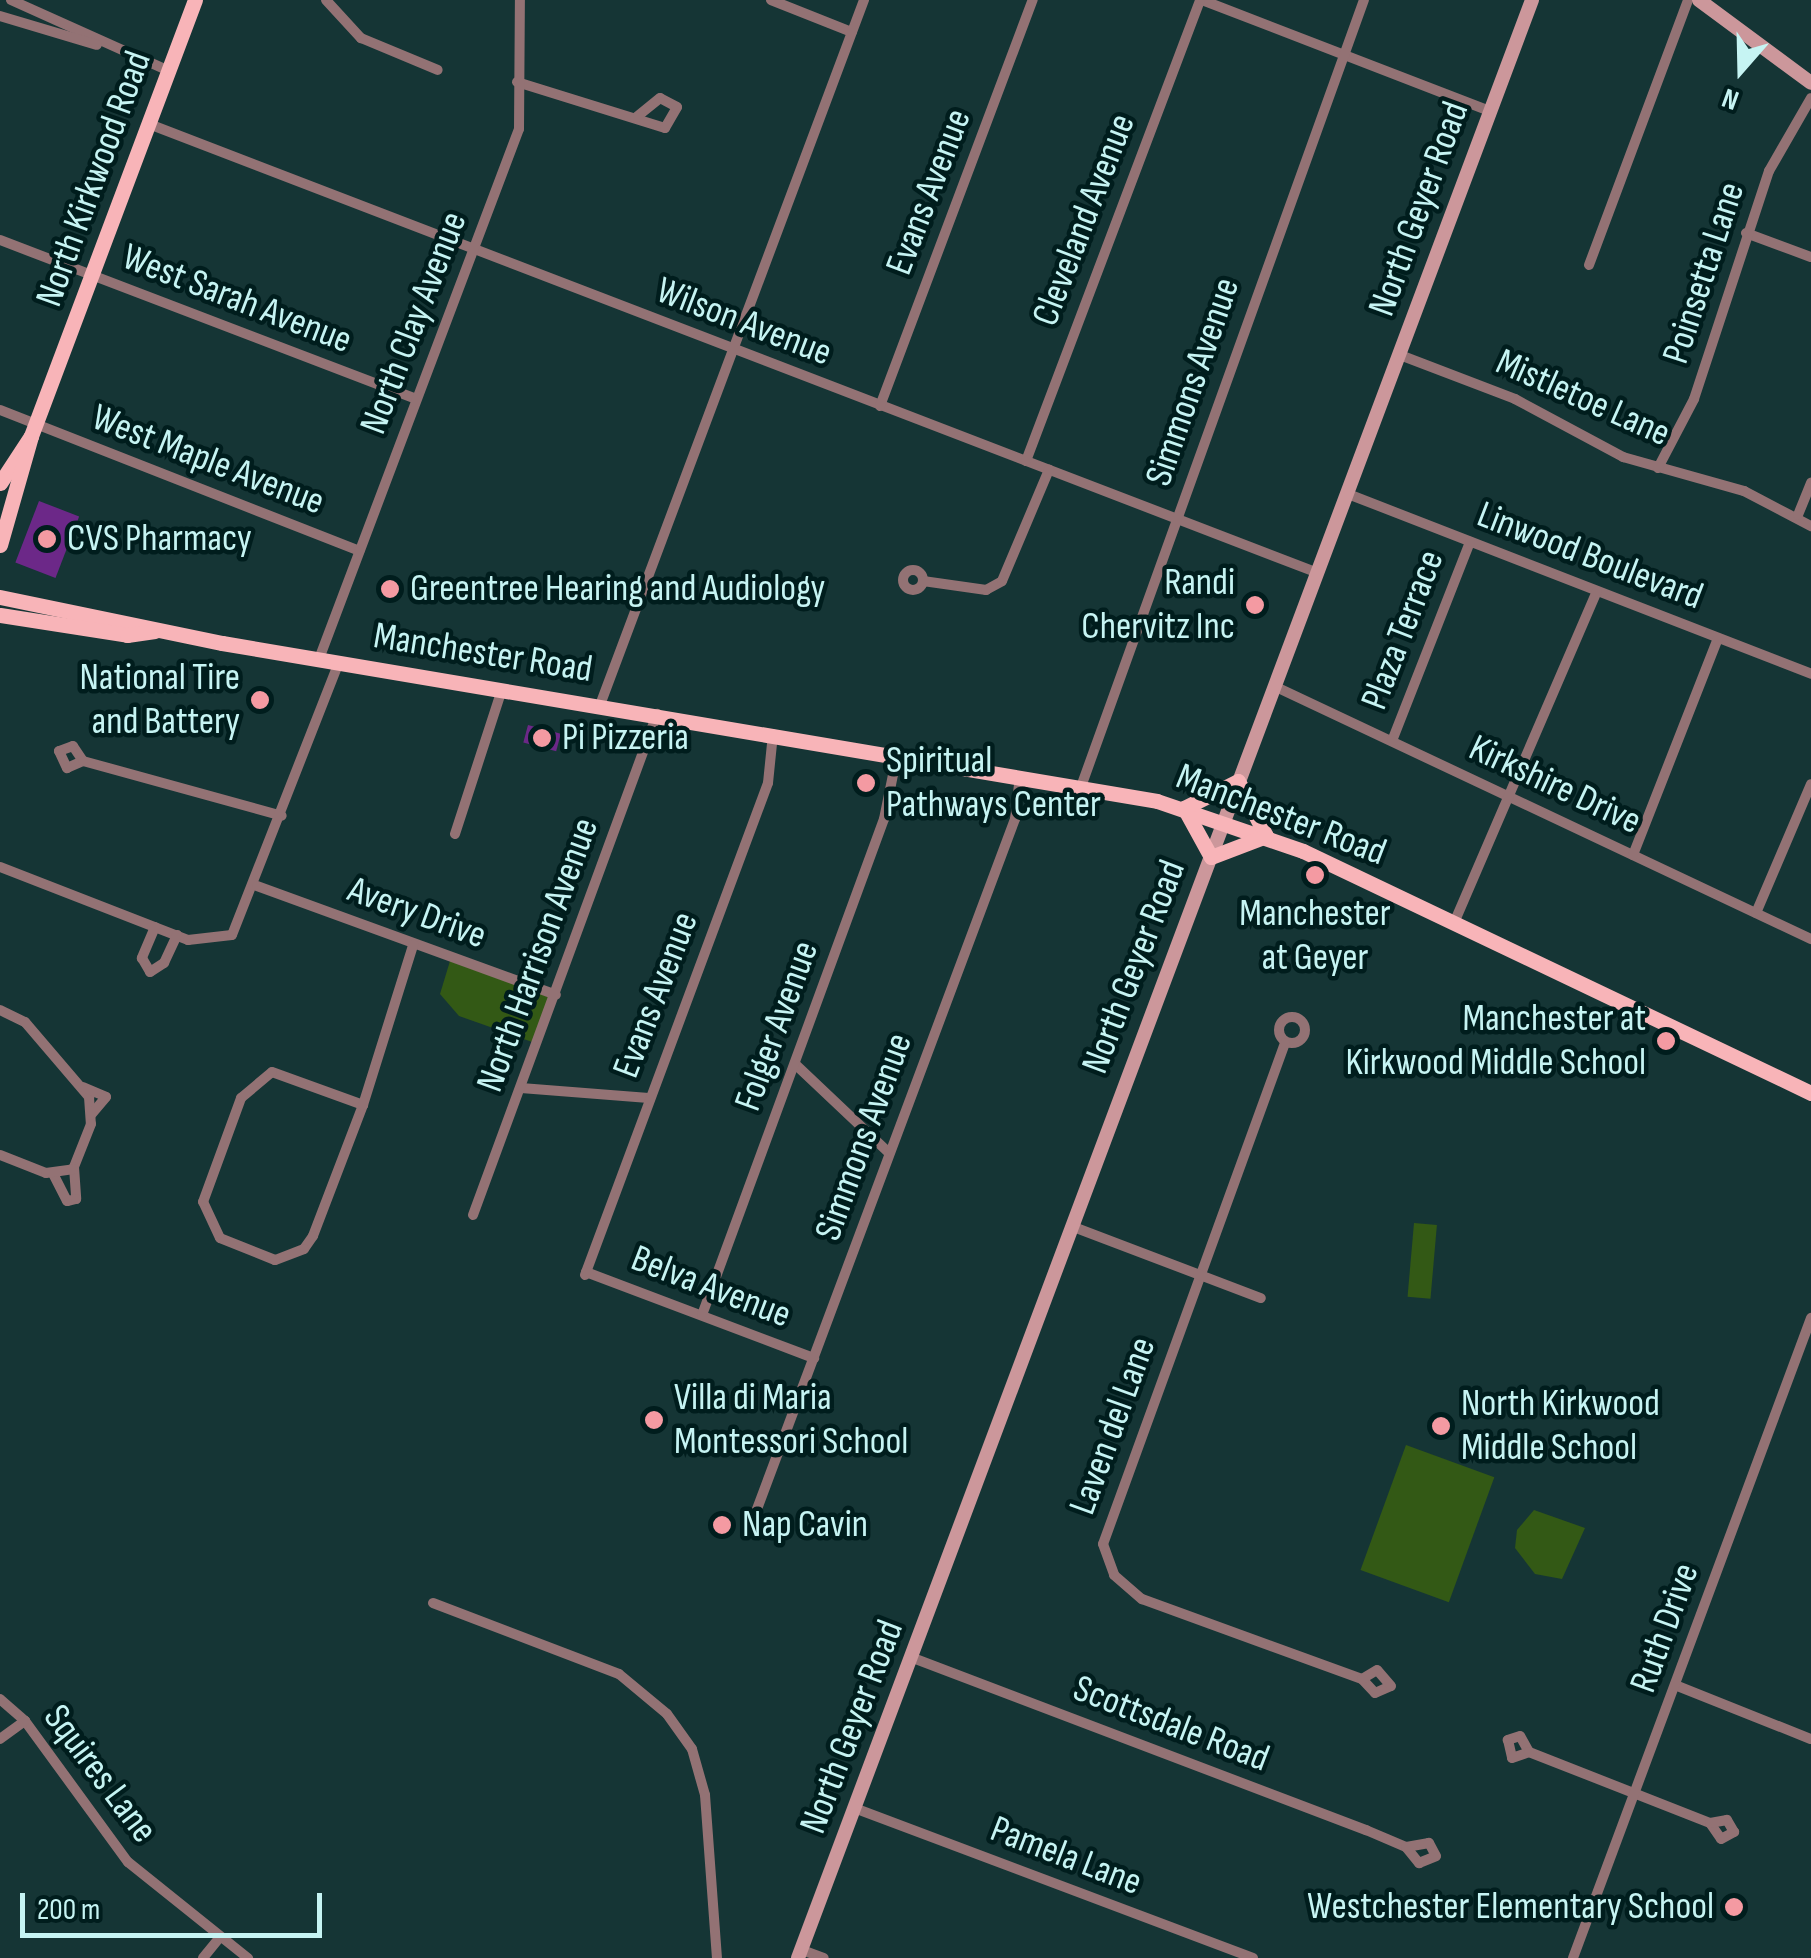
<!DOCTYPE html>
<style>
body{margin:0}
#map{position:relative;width:1811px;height:1958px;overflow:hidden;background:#153535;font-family:"Sofia Sans Condensed",sans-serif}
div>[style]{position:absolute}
.green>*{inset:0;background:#335915;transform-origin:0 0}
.building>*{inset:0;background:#6c2888;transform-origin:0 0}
.street>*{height:10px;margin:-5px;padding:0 5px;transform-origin:5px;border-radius:5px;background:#937274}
.street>.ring{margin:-5px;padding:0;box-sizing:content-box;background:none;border:10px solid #937274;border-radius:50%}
.secondary>*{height:14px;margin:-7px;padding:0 7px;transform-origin:7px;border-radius:7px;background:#cc979b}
.primary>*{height:15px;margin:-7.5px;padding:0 7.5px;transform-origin:7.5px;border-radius:7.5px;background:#f8b4b8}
.dots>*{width:28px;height:28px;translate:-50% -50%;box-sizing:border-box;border:5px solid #001d1d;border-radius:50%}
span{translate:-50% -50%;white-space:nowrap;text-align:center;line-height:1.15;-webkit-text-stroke:9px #001d1d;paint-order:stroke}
.street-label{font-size:38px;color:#c6f4f3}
.poi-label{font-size:38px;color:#c6f4f3}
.left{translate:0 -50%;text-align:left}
.right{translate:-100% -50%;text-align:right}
.north{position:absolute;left:1691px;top:20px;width:100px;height:100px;-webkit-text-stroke:8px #001d1d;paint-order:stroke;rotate:200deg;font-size:28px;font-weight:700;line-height:40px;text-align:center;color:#c6f4f3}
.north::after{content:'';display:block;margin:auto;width:35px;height:45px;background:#c6f4f3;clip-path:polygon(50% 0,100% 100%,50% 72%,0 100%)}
.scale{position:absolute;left:20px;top:1893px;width:302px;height:45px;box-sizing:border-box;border:5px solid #c6f4f3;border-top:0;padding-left:12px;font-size:30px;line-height:35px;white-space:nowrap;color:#c6f4f3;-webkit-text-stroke:8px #001d1d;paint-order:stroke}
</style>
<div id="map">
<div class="green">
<i style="clip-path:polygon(450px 961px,552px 998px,535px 1043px,459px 1016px,440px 994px)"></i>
<i style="left:1414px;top:1223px;width:23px;height:74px;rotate:5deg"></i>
<i style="left:1406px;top:1445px;width:94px;height:133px;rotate:20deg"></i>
<i style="clip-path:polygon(1534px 1510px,1585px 1528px,1562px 1579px,1535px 1574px,1515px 1548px,1517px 1530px)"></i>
</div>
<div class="building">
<i style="left:39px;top:501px;width:43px;height:66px;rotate:21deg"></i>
<i style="left:528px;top:725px;width:34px;height:18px;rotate:15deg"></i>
</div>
<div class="street">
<i style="left:11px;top:0;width:173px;rotate:24.2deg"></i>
<i style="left:326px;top:0;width:52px;rotate:47.4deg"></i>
<i style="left:361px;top:38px;width:83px;rotate:22.6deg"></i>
<i style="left:771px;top:0;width:87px;rotate:21.6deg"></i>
<i style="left:1202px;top:0;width:309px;rotate:21.1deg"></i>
<i style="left:0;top:16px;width:101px;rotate:16.6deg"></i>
<i style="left:517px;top:82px;width:155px;rotate:17.3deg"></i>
<i style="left:665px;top:128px;width:24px;rotate:-60deg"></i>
<i style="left:677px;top:107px;width:19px;rotate:-152deg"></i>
<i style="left:660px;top:98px;width:32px;rotate:141deg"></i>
<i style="left:149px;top:124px;width:1252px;rotate:21.01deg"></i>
<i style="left:1746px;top:233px;width:69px;rotate:20.3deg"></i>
<i style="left:0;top:240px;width:445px;rotate:20.9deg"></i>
<i style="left:1589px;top:265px;width:283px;rotate:-69.5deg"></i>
<i style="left:1400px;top:355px;width:123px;rotate:20.9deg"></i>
<i style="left:1515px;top:399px;width:123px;rotate:28.2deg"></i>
<i style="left:1623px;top:457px;width:126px;rotate:15.7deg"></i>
<i style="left:1744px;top:491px;width:76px;rotate:27.6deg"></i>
<i style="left:880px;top:406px;width:434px;rotate:-69.4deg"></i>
<i style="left:0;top:410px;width:386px;rotate:21.4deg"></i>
<i style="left:1026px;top:461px;width:493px;rotate:-69.3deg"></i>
<i style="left:1658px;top:468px;width:78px;rotate:-62.4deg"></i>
<i style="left:1694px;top:399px;width:240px;rotate:-71.8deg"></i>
<i style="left:1769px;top:171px;width:84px;rotate:-60.1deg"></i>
<i style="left:1348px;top:494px;width:497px;rotate:21.2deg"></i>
<i style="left:1798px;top:515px;width:35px;rotate:-68deg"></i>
<i class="ring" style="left:903px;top:570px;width:10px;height:10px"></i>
<i style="left:923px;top:581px;width:64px;rotate:8.1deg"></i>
<i style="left:986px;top:590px;width:18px;rotate:-29deg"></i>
<i style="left:1002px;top:581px;width:121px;rotate:-67.1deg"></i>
<i style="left:319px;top:659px;width:566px;rotate:-69.33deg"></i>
<i style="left:519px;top:129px;width:129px;rotate:-89.6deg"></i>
<i style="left:1274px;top:686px;width:594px;rotate:25.23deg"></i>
<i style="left:600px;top:705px;width:753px;rotate:-69.47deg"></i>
<i style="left:1392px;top:741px;width:214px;rotate:-68.6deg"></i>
<i style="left:83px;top:761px;width:18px;rotate:-124deg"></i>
<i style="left:73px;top:746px;width:15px;rotate:160deg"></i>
<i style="left:59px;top:751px;width:19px;rotate:65deg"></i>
<i style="left:67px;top:768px;width:17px;rotate:-24deg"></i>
<i style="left:83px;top:761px;width:206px;rotate:15.4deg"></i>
<i style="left:1082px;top:784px;width:833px;rotate:-70.22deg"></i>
<i style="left:455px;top:834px;width:152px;rotate:-72deg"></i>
<i style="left:1633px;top:855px;width:233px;rotate:-68.6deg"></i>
<i style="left:0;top:867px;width:202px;rotate:21.2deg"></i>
<i style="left:188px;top:940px;width:44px;rotate:-6.5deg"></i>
<i style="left:232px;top:935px;width:293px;rotate:-68.6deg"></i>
<i style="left:257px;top:886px;width:318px;rotate:20deg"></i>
<i style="left:1756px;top:913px;width:140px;rotate:-66.9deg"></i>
<i style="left:1454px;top:923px;width:361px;rotate:-66.7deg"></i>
<i style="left:155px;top:927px;width:34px;rotate:113deg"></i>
<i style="left:142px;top:958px;width:16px;rotate:60deg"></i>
<i style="left:150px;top:972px;width:17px;rotate:-33deg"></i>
<i style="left:164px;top:963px;width:31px;rotate:-65deg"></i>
<i style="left:0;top:1010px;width:28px;rotate:26deg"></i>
<i style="left:25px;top:1022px;width:99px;rotate:49.5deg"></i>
<i style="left:89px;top:1097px;width:27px;rotate:86deg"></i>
<i style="left:91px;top:1124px;width:46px;rotate:111.6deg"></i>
<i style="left:74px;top:1167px;width:32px;rotate:86deg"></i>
<i style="left:76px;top:1199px;width:9px;rotate:167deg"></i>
<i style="left:67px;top:1201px;width:31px;rotate:-117deg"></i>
<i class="ring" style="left:1279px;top:1017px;width:16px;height:16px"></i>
<i style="left:1285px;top:1043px;width:533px;rotate:109.96deg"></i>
<i style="left:1103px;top:1544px;width:33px;rotate:70deg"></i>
<i style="left:1114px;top:1575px;width:37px;rotate:41deg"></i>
<i style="left:1142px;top:1599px;width:234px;rotate:20deg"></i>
<i style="left:1362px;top:1679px;width:19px;rotate:47deg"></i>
<i style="left:1375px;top:1693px;width:17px;rotate:-24deg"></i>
<i style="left:1391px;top:1686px;width:21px;rotate:-131deg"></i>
<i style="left:1377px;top:1670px;width:17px;rotate:149deg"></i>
<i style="left:795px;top:1064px;width:129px;rotate:43.4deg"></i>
<i style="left:272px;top:1072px;width:97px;rotate:19.9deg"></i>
<i style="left:363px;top:1105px;width:140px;rotate:110.9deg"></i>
<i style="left:313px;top:1236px;width:16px;rotate:125deg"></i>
<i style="left:304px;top:1249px;width:31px;rotate:159deg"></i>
<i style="left:275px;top:1260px;width:59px;rotate:-158.2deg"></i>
<i style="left:220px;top:1238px;width:40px;rotate:-115deg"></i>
<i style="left:203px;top:1202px;width:111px;rotate:-69.9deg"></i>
<i style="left:241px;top:1098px;width:40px;rotate:-40deg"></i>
<i style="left:83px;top:1087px;width:25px;rotate:23deg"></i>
<i style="left:106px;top:1097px;width:23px;rotate:130deg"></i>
<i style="left:521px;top:1088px;width:128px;rotate:4.5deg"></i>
<i style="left:363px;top:1105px;width:168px;rotate:-72.6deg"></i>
<i style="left:0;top:1155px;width:49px;rotate:21.4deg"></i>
<i style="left:46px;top:1173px;width:28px;rotate:-8deg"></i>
<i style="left:473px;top:1215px;width:534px;rotate:-69.83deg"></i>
<i style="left:1071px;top:1226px;width:203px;rotate:20.8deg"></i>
<i style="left:586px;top:1272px;width:244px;rotate:20.7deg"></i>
<i style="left:585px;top:1275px;width:525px;rotate:-69.6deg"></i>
<i style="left:768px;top:783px;width:49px;rotate:-84.2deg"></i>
<i style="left:702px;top:1315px;width:528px;rotate:-69.85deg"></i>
<i style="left:884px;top:819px;width:65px;rotate:-78.5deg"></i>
<i style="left:754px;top:1517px;width:745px;rotate:-69.5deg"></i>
<i style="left:1015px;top:819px;width:43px;rotate:-83.4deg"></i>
<i style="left:433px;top:1603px;width:199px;rotate:20.9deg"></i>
<i style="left:619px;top:1674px;width:62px;rotate:39.8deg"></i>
<i style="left:667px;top:1714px;width:43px;rotate:54.5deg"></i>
<i style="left:692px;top:1749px;width:48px;rotate:74.2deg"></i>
<i style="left:705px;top:1795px;width:163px;rotate:85.8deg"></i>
<i style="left:913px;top:1658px;width:485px;rotate:20.8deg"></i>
<i style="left:1366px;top:1830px;width:43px;rotate:23deg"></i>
<i style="left:1406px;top:1847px;width:21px;rotate:51deg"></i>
<i style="left:1419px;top:1863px;width:18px;rotate:-22deg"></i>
<i style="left:1436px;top:1856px;width:15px;rotate:-118deg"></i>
<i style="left:1429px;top:1843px;width:23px;rotate:170deg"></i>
<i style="left:1675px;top:1685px;width:146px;rotate:21.7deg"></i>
<i style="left:0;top:1699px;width:33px;rotate:41deg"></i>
<i style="left:25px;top:1721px;width:175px;rotate:53.9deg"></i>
<i style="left:128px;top:1862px;width:154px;rotate:38.7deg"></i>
<i style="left:0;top:1739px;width:31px;rotate:-36deg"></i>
<i style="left:1529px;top:1752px;width:18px;rotate:-119deg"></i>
<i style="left:1520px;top:1736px;width:13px;rotate:162deg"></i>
<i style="left:1508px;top:1740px;width:18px;rotate:77deg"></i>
<i style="left:1512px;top:1758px;width:18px;rotate:-19deg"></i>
<i style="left:1529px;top:1752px;width:194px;rotate:21.4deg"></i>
<i style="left:1710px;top:1823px;width:19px;rotate:55deg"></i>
<i style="left:1721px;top:1839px;width:15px;rotate:-28deg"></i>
<i style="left:1734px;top:1832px;width:14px;rotate:-120deg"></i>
<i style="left:1727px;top:1820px;width:17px;rotate:170deg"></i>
<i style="left:857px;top:1809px;width:423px;rotate:20.6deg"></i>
<i style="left:802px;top:1950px;width:23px;rotate:20deg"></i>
<i style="left:203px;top:1958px;width:26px;rotate:-51deg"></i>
<i style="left:1573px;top:1958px;width:683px;rotate:-69.6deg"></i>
</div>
<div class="secondary">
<i style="left:1699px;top:0;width:139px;rotate:36.5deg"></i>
<i style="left:798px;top:1958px;width:2091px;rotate:-69.45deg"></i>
</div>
<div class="primary">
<i style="left:0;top:483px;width:56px;rotate:-56.6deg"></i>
<i style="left:0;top:545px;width:113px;rotate:-74.1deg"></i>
<i style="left:31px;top:436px;width:466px;rotate:-69.4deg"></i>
<i style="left:0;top:597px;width:227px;rotate:11.7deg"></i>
<i style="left:222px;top:643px;width:948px;rotate:9.59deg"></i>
<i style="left:1157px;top:801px;width:154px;rotate:18.9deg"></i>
<i style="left:1303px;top:851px;width:563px;rotate:25.47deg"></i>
<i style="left:0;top:615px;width:129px;rotate:8.9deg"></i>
<i style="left:127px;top:635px;width:28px;rotate:-8deg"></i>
<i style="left:1184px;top:808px;width:60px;rotate:-26.6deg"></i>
<i style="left:1238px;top:781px;width:62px;rotate:63deg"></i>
<i style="left:1184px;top:808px;width:56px;rotate:61.1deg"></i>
<i style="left:1211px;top:857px;width:59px;rotate:-20.9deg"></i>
</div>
<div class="dots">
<i style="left:47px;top:539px;background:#f49aa2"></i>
<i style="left:390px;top:589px;background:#f49aa2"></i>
<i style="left:1255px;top:605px;background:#f49aa2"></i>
<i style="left:260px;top:700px;background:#f49aa2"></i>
<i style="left:542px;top:738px;background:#f49aa2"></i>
<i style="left:866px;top:783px;background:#f49aa2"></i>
<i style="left:1315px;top:875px;background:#f49aa2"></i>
<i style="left:1666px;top:1041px;background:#f49aa2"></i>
<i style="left:654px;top:1420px;background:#f49aa2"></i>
<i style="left:1441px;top:1426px;background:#f49aa2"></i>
<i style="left:722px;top:1525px;background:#f49aa2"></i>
<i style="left:1734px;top:1907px;background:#f49aa2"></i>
</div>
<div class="street-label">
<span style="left:94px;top:179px;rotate:-70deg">North Kirkwood Road</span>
<span style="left:929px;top:192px;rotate:-69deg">Evans Avenue</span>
<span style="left:1419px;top:209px;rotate:-70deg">North Geyer Road</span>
<span style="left:1084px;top:220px;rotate:-69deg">Cleveland Avenue</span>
<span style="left:1704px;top:273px;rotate:-72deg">Poinsetta Lane</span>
<span style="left:237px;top:299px;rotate:21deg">West Sarah Avenue</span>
<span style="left:744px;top:322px;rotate:21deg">Wilson Avenue</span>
<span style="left:414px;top:323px;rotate:-69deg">North Clay Avenue</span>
<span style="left:1193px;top:382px;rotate:-71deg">Simmons Avenue</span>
<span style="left:1583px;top:398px;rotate:24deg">Mistletoe Lane</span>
<span style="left:208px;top:460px;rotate:21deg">West Maple Avenue</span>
<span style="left:1590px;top:556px;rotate:21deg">Linwood Boulevard</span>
<span style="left:1403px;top:630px;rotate:-69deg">Plaza Terrace</span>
<span style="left:483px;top:653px;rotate:9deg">Manchester Road</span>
<span style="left:1555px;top:785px;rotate:25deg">Kirkshire Drive</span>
<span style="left:1281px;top:815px;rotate:21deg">Manchester Road</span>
<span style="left:417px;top:913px;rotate:20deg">Avery Drive</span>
<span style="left:538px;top:955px;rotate:-70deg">North Harrison Avenue</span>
<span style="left:1134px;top:967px;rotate:-69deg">North Geyer Road</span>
<span style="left:656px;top:995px;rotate:-69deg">Evans Avenue</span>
<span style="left:777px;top:1026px;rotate:-70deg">Folger Avenue</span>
<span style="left:864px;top:1137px;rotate:-70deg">Simmons Avenue</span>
<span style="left:711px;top:1287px;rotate:21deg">Belva Avenue</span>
<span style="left:1113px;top:1426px;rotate:-70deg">Laven del Lane</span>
<span style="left:1665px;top:1628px;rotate:-70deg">Ruth Drive</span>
<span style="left:1171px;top:1724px;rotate:21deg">Scottsdale Road</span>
<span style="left:852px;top:1727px;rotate:-69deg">North Geyer Road</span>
<span style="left:100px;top:1774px;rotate:53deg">Squires Lane</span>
<span style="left:1066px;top:1856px;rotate:21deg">Pamela Lane</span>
</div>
<div class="poi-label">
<span class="left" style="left:67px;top:539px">CVS Pharmacy</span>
<span class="right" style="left:1235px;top:605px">Randi<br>Chervitz Inc</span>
<span class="left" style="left:410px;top:589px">Greentree Hearing and Audiology</span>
<span class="right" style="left:240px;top:700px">National Tire<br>and Battery</span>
<span class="left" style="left:562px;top:738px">Pi Pizzeria</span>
<span class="left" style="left:886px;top:783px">Spiritual<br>Pathways Center</span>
<span style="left:1315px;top:936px">Manchester<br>at Geyer</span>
<span class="right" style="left:1646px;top:1041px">Manchester at<br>Kirkwood Middle School</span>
<span class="left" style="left:674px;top:1420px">Villa di Maria<br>Montessori School</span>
<span class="left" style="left:1461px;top:1426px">North Kirkwood<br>Middle School</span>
<span class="left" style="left:742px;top:1525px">Nap Cavin</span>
<span class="right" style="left:1714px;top:1907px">Westchester Elementary School</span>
</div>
<div class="north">N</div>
<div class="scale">200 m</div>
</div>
